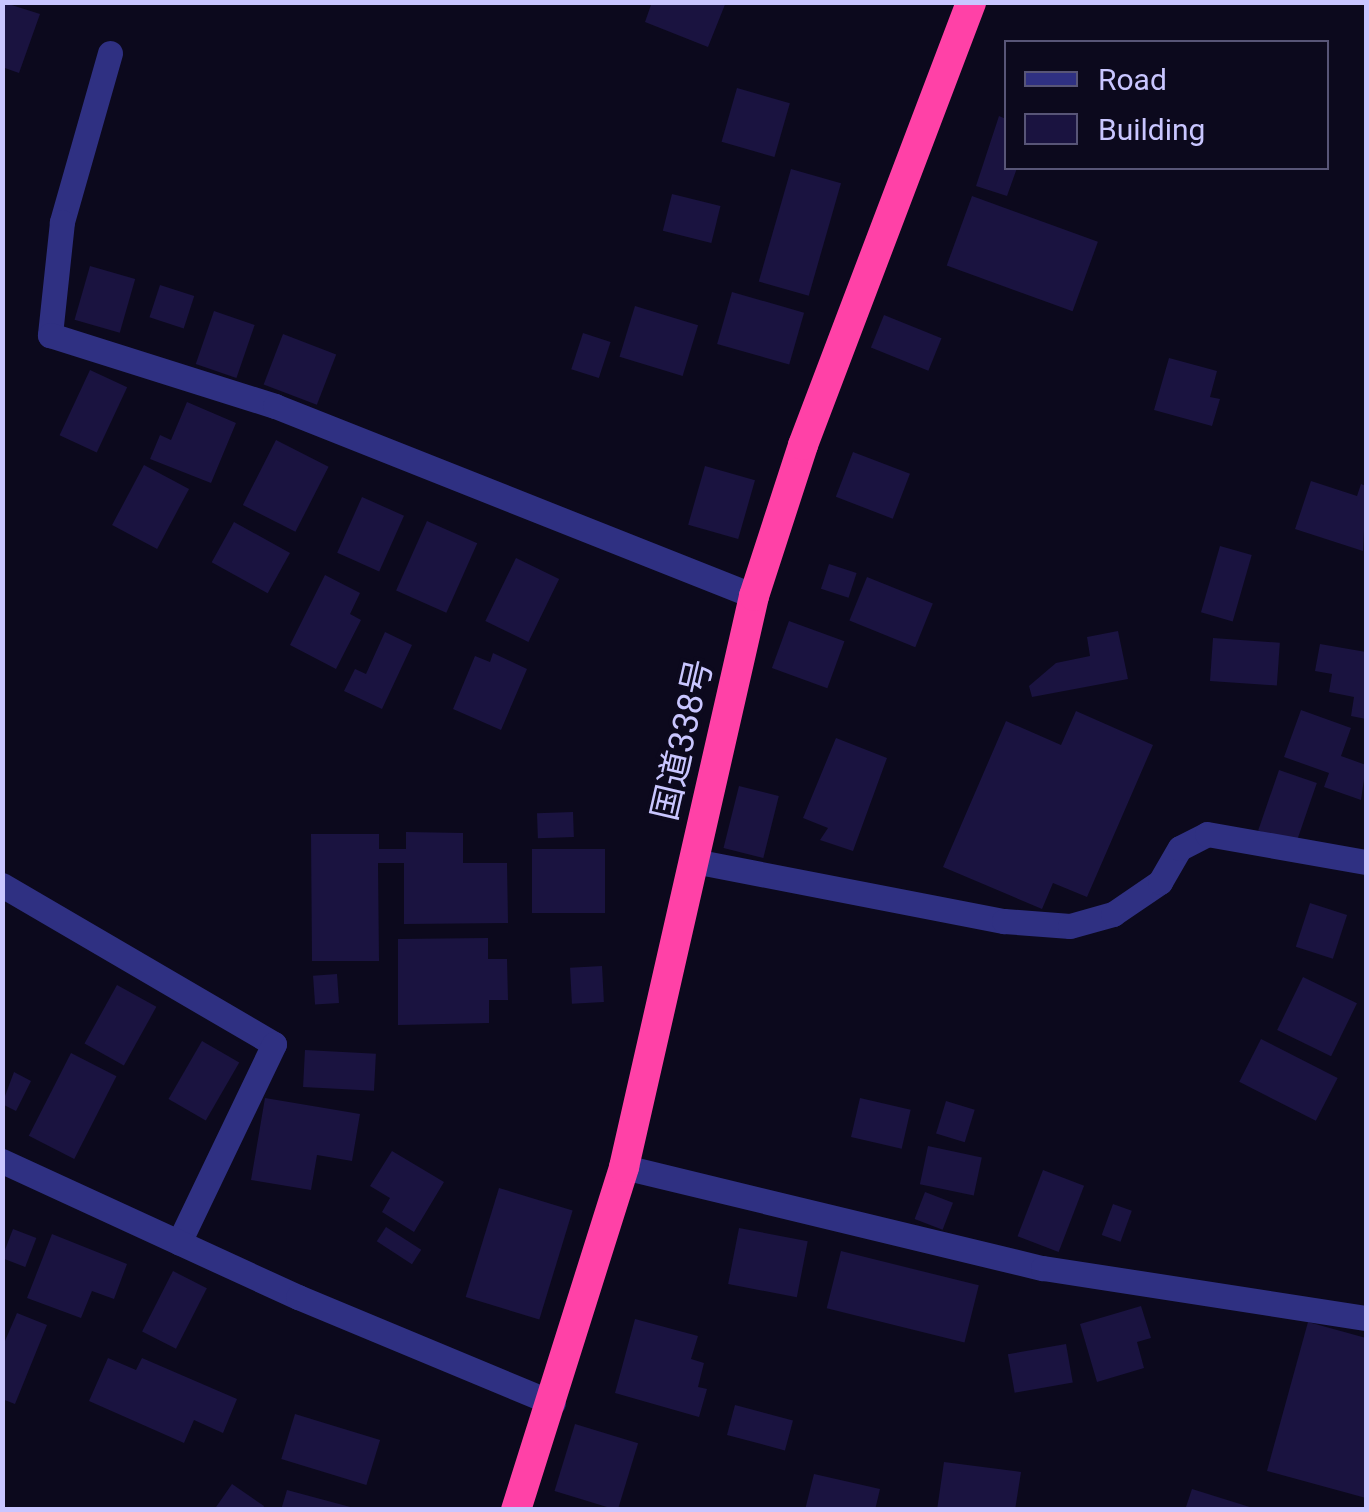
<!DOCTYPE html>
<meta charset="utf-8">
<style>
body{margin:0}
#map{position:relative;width:1369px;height:1512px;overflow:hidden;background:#0c091d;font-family:Roboto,"Noto Sans JP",sans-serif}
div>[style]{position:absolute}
.building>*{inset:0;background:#1a1340;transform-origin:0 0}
.minor>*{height:25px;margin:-12.5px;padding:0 12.5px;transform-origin:12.5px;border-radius:12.5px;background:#2f3082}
.highway>*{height:30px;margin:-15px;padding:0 15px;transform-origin:15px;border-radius:15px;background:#ff41a7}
span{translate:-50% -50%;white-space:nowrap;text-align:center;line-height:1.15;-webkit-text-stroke:8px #0c091d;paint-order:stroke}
.street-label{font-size:35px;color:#c9c6ff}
.frame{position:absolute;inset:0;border:5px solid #c9c6ff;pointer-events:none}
.legend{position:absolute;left:1004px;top:40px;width:325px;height:130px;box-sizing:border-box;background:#0c091d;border:2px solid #585577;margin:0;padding:12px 18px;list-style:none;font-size:30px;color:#c9c6ff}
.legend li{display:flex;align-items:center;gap:20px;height:50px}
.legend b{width:50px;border:2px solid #585577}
</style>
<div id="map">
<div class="building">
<i style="clip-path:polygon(2px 2px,40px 14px,19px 73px,2px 67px)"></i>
<i style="clip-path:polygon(652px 2px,726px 2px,708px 47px,645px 22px)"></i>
<i style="left:737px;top:88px;width:55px;height:56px;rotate:16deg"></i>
<i style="clip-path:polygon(999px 116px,1006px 119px,1006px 168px,1017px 168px,1007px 196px,976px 186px)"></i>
<i style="left:791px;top:169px;width:52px;height:117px;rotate:16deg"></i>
<i style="left:672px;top:194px;width:50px;height:38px;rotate:14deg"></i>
<i style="left:972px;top:196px;width:134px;height:74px;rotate:20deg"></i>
<i style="left:90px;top:266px;width:47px;height:56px;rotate:16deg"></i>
<i style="left:160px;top:285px;width:36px;height:34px;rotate:18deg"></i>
<i style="left:732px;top:292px;width:75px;height:54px;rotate:16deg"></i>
<i style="left:635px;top:306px;width:66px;height:53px;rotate:17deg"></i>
<i style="left:214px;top:311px;width:43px;height:56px;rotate:19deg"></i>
<i style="left:884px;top:315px;width:62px;height:35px;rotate:22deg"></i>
<i style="left:583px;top:333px;width:29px;height:38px;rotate:18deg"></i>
<i style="left:283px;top:334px;width:57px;height:54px;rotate:21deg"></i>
<i style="clip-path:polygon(1169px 358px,1217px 371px,1210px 397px,1220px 399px,1212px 426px,1154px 410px)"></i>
<i style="left:90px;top:370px;width:41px;height:72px;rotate:25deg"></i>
<i style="clip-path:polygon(187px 402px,236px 423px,211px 483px,150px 459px,160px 435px,171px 440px)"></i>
<i style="left:276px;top:440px;width:59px;height:73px;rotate:27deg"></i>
<i style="left:853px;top:452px;width:61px;height:48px;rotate:21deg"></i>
<i style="left:144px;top:465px;width:51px;height:68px;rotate:28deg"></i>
<i style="left:705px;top:466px;width:52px;height:61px;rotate:16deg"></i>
<i style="clip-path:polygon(1311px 481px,1357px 496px,1361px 484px,1366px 486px,1363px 551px,1295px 529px)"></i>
<i style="left:362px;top:497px;width:46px;height:61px;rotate:24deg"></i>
<i style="left:427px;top:521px;width:55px;height:76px;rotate:24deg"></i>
<i style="left:234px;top:522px;width:64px;height:46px;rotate:29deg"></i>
<i style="left:1220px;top:546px;width:33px;height:69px;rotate:16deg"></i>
<i style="left:516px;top:558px;width:48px;height:70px;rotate:26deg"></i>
<i style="left:829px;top:564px;width:29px;height:26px;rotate:18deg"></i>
<i style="clip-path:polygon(325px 575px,360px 593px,350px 614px,361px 620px,336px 669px,290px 645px)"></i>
<i style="left:867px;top:577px;width:71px;height:47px;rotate:22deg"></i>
<i style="left:789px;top:621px;width:59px;height:50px;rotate:20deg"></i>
<i style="clip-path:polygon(1118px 631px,1128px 679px,1032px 697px,1029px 686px,1056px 663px,1090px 656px,1087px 637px)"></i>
<i style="clip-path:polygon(385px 632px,412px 645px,382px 709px,344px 691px,355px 669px,366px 674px)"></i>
<i style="left:1213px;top:638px;width:67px;height:43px;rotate:4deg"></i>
<i style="clip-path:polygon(1320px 644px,1366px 652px,1366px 719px,1351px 716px,1354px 697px,1329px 692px,1332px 674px,1315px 671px)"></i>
<i style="clip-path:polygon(493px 653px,527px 669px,501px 730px,453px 709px,475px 656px,490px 662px)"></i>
<i style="clip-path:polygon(1301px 710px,1351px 728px,1341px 756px,1366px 765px,1361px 800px,1324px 787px,1329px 773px,1284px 757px)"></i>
<i style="clip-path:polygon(1076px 711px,1153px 745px,1087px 897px,1053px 883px,1042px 909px,943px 867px,1006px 721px,1061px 745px)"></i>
<i style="clip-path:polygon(836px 738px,887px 758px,853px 851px,820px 840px,828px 828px,803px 818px)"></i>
<i style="left:1279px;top:770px;width:40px;height:64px;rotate:19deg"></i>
<i style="left:739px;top:786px;width:41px;height:64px;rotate:14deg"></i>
<i style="left:573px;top:812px;width:25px;height:36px;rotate:88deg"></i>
<i style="clip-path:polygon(406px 832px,463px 833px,463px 863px,507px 863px,508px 923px,404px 924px,404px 863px,378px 863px,379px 961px,312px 961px,311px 834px,379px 834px,379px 849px,406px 849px)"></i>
<i style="left:532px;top:849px;width:73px;height:64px"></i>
<i style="left:1310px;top:903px;width:39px;height:46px;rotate:18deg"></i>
<i style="clip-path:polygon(488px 938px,488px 959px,507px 959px,508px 1000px,489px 1000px,489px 1023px,398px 1025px,398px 939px)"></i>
<i style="left:602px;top:966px;width:36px;height:32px;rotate:87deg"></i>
<i style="left:337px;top:974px;width:29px;height:24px;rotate:86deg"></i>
<i style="left:1303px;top:977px;width:60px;height:59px;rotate:26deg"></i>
<i style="left:117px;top:985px;width:45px;height:67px;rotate:29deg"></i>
<i style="left:1261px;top:1039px;width:86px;height:48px;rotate:27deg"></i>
<i style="left:202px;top:1041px;width:43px;height:67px;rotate:30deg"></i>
<i style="left:305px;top:1050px;width:71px;height:37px;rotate:3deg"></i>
<i style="left:71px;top:1053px;width:51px;height:93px;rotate:27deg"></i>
<i style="clip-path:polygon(14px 1072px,31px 1081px,16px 1111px,2px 1104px)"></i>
<i style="clip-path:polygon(265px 1098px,360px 1114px,352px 1161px,317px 1155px,311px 1190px,251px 1180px)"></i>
<i style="left:860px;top:1098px;width:52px;height:40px;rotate:13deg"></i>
<i style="left:946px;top:1101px;width:30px;height:34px;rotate:17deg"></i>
<i style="left:928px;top:1146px;width:55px;height:39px;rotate:12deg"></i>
<i style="clip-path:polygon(392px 1151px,444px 1182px,414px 1232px,382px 1212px,390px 1198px,370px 1186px)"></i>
<i style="left:1043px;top:1170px;width:44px;height:71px;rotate:21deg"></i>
<i style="left:499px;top:1188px;width:77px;height:114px;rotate:17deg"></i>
<i style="left:925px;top:1192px;width:30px;height:29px;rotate:21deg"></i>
<i style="left:1113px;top:1204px;width:20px;height:33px;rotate:20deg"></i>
<i style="left:386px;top:1227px;width:42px;height:17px;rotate:33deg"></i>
<i style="left:739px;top:1228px;width:70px;height:57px;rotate:11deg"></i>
<i style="left:13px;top:1229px;width:25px;height:31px;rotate:21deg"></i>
<i style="clip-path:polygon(52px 1234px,127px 1264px,114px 1299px,92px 1291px,81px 1318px,27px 1298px)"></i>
<i style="left:841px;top:1251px;width:142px;height:59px;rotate:14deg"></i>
<i style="left:173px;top:1271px;width:38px;height:68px;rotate:27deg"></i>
<i style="clip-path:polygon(1141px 1306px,1151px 1338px,1137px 1342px,1144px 1368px,1097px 1382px,1080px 1324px)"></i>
<i style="clip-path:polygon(17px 1313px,47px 1325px,15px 1404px,2px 1399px,2px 1348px)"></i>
<i style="clip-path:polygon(635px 1319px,698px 1336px,691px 1359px,704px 1363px,698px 1387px,707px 1389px,699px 1417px,615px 1393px)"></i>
<i style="clip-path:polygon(1308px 1322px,1366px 1338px,1366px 1498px,1267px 1471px)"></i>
<i style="left:1066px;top:1344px;width:39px;height:59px;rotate:80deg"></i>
<i style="clip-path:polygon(108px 1358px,136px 1370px,142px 1358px,237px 1399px,223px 1433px,194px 1420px,184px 1443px,89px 1401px)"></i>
<i style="left:735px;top:1405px;width:60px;height:31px;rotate:15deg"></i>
<i style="left:295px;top:1414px;width:89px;height:47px;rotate:17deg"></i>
<i style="left:575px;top:1424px;width:66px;height:70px;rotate:17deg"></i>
<i style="clip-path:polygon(944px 1462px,1021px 1472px,1015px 1510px,937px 1510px)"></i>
<i style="clip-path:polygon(814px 1474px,880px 1489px,875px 1510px,805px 1510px)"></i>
<i style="clip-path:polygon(232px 1484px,264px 1506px,262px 1510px,214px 1510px)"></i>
<i style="clip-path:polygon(1192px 1489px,1256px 1509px,1256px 1510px,1185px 1510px)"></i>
<i style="clip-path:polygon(287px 1490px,354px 1508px,354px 1510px,281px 1510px)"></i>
</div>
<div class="minor">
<i style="left:110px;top:53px;width:176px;rotate:105.9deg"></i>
<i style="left:62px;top:222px;width:114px;rotate:96.1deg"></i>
<i style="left:50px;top:335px;width:236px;rotate:17.5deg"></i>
<i style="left:275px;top:406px;width:515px;rotate:21.64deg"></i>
<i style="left:694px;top:861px;width:316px;rotate:11deg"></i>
<i style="left:1004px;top:921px;width:66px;rotate:4.3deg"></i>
<i style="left:1070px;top:926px;width:45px;rotate:-15.6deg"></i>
<i style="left:1113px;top:914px;width:57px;rotate:-34.2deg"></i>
<i style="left:1160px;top:882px;width:39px;rotate:-60deg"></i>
<i style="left:1180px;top:848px;width:30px;rotate:-27deg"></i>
<i style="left:1207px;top:834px;width:161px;rotate:10deg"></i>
<i style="left:2px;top:885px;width:315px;rotate:30.3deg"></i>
<i style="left:274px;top:1044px;width:220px;rotate:115.6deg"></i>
<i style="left:2px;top:1161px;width:326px;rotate:24.7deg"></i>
<i style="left:298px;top:1297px;width:276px;rotate:22.6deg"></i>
<i style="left:624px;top:1167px;width:431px;rotate:13.6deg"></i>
<i style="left:1043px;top:1268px;width:327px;rotate:8.8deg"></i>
</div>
<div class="highway">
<i style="left:516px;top:1510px;width:360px;rotate:-72.5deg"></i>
<i style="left:624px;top:1167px;width:586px;rotate:-77.17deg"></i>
<i style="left:754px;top:596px;width:159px;rotate:-72deg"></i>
<i style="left:803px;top:445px;width:474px;rotate:-69.2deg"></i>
</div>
<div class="street-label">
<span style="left:683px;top:740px;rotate:-77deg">国道338号</span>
</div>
<div class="frame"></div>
<ul class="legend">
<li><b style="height:12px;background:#2f3082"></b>Road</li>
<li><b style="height:28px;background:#1a1340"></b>Building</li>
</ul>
</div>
